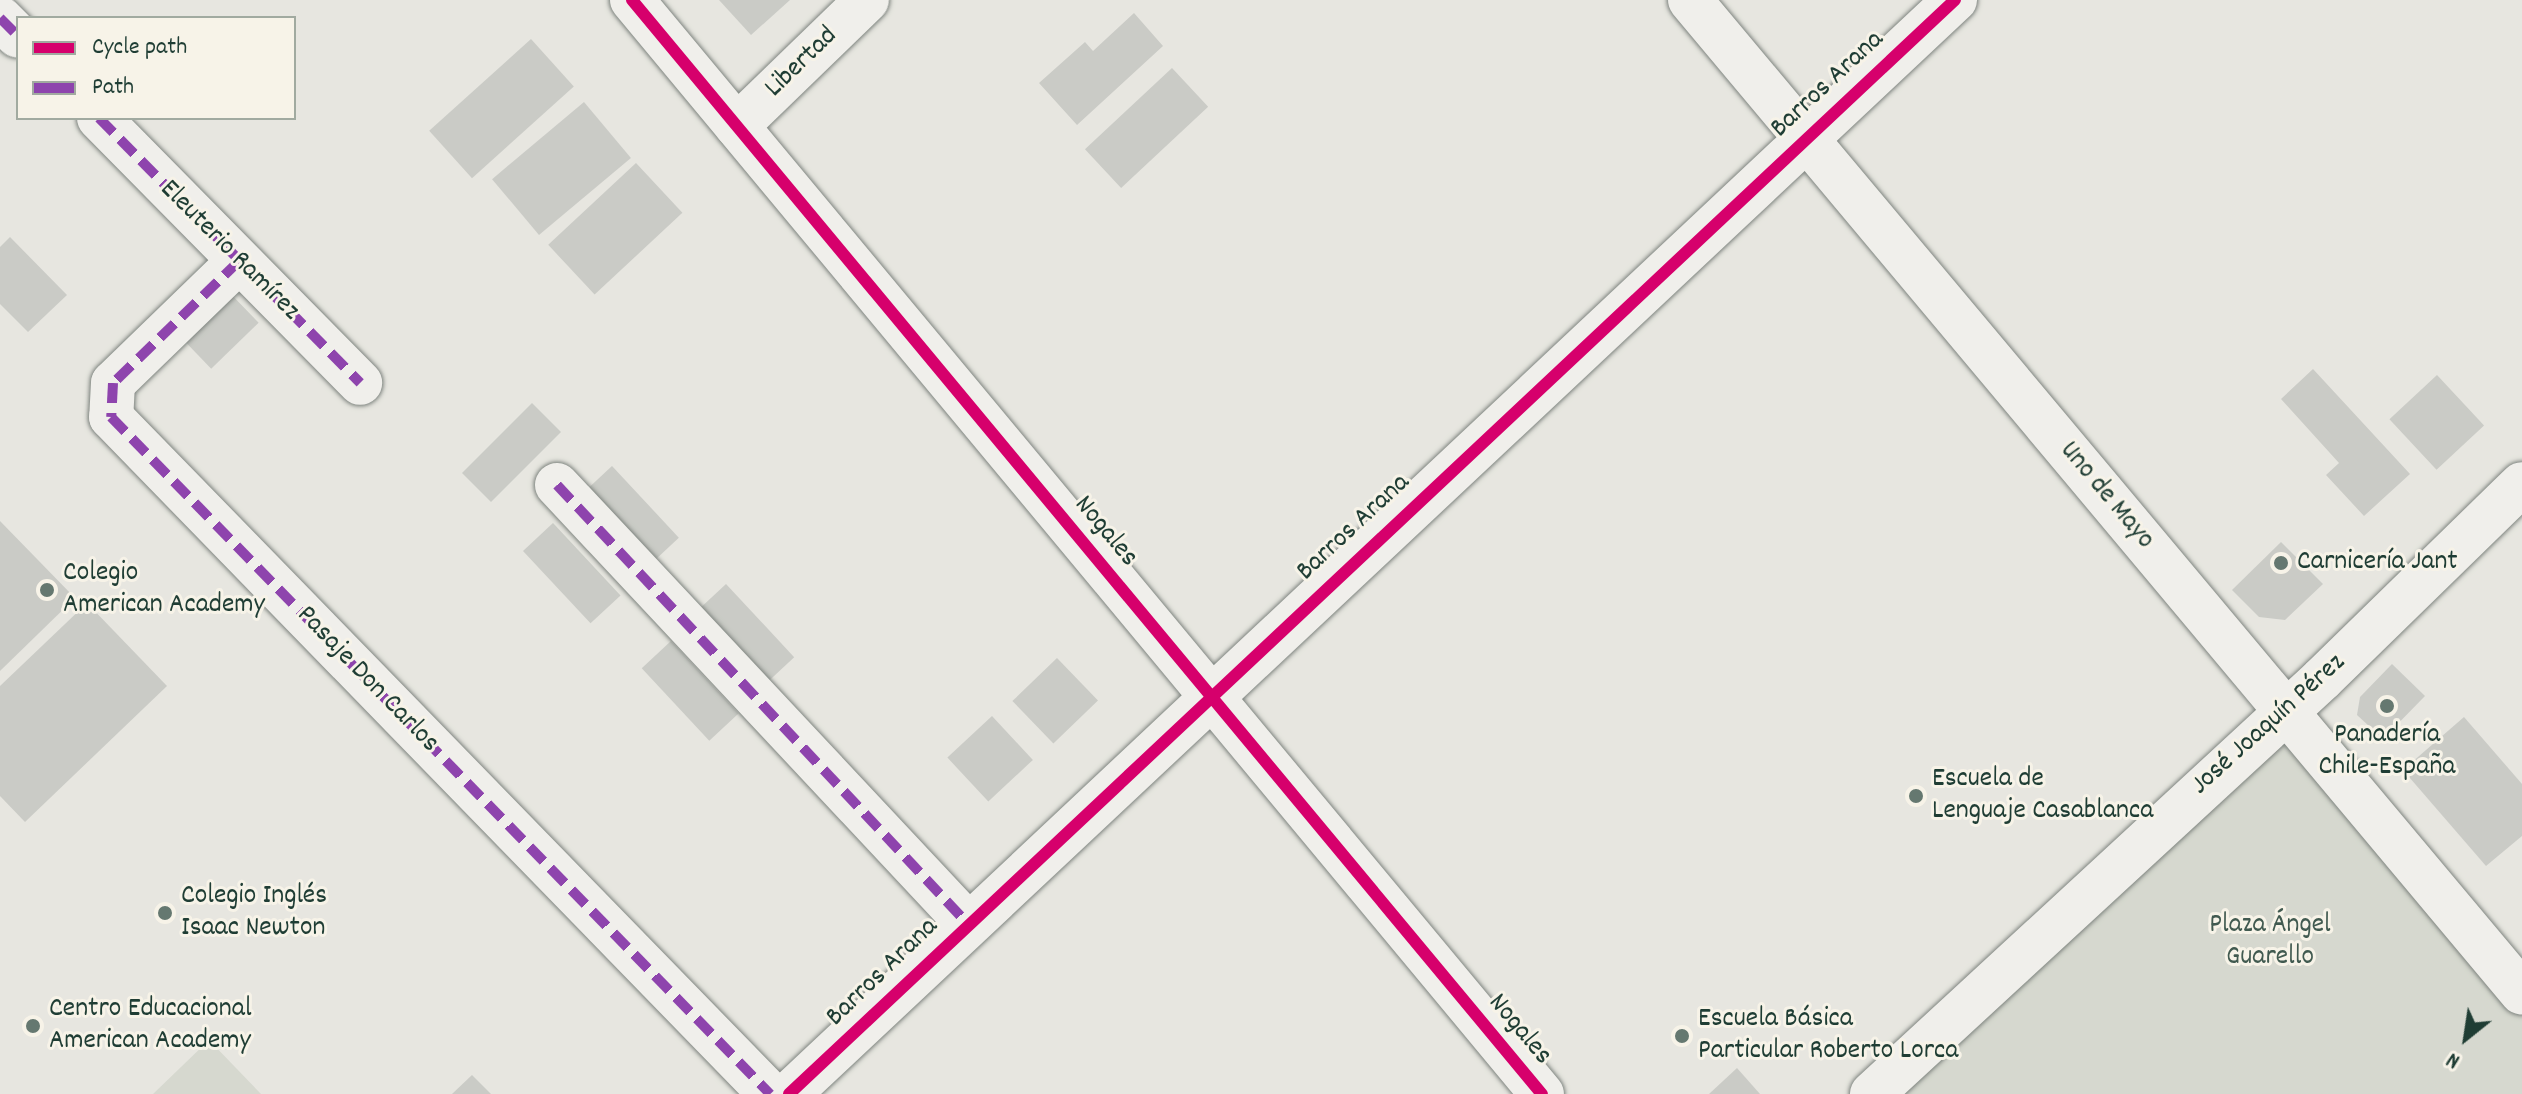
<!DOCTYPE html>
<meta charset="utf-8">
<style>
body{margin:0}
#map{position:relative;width:2522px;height:1094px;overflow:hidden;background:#e7e6e0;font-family:Dekko,sans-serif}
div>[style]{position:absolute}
.green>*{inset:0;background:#d6d8cf}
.building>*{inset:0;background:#cacbc6;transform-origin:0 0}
.roads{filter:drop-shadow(0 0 2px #7e847f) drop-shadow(0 0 2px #7e847f)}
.minor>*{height:44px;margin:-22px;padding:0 22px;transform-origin:22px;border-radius:22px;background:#f0efeb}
.tertiary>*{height:44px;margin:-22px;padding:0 22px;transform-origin:22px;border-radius:22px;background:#f0efeb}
.secondary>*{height:44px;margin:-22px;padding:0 22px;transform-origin:22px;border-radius:22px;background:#f0efeb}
.quiet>*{height:10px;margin-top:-5px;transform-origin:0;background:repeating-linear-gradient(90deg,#8e44ad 0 20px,transparent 0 30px)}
.cycleway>*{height:12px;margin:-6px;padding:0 6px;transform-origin:6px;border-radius:6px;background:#d6006c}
.dots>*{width:22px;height:22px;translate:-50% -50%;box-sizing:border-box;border:4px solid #f7f3e8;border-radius:50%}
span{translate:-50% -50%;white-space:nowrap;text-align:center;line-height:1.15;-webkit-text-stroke:6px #f7f3e8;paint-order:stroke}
.street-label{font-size:28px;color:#1f3d34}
.poi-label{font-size:28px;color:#1f3d34}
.left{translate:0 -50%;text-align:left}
.park-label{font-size:28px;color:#415a50}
.legend{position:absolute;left:16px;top:16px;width:280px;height:104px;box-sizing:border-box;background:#f7f3e8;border:2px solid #a1aaa0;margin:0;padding:10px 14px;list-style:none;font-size:24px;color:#1f3d34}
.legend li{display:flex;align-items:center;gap:16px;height:40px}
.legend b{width:40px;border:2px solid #a1aaa0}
.north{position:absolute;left:2426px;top:998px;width:80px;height:80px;-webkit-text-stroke:6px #f7f3e8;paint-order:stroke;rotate:210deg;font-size:22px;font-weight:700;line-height:32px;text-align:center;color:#1f3d34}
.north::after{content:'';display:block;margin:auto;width:28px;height:36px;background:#1f3d34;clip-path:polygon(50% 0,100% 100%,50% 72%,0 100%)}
</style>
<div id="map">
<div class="green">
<i style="clip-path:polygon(2287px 718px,2522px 1010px,2522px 1094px,1881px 1094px)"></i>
<i style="clip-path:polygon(209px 1040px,261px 1094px,153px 1094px)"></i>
</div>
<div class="building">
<i style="clip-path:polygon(719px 0,790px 0,751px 35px)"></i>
<i style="clip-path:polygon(1134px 13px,1163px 46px,1077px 125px,1039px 83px,1085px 42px,1093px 51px)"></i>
<i style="left:531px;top:39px;width:64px;height:137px;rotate:48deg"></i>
<i style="left:1172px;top:68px;width:53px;height:119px;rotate:47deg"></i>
<i style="left:584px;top:102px;width:73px;height:120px;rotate:50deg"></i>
<i style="left:636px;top:163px;width:68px;height:120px;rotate:47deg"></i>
<i style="clip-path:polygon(10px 237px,67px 295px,28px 332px,0 304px,0 247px)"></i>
<i style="left:226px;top:289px;width:47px;height:66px;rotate:46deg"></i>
<i style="clip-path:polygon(2313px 369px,2410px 474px,2364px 516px,2326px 475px,2339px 463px,2281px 399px)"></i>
<i style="left:2437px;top:375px;width:69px;height:65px;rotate:47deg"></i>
<i style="left:532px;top:403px;width:41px;height:99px;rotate:45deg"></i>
<i style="left:612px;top:466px;width:98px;height:41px;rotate:47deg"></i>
<i style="clip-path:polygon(0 521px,75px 598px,0 671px)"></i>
<i style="left:553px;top:523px;width:99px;height:41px;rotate:47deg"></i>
<i style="clip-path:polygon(2281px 542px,2323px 584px,2285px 620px,2259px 617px,2232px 590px)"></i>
<i style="left:726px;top:584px;width:100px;height:40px;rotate:47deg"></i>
<i style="clip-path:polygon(87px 603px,167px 686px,25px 822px,0 796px,0 686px)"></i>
<i style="left:671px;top:641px;width:99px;height:40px;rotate:47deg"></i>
<i style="left:1057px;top:658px;width:59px;height:62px;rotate:46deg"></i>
<i style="clip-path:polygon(2392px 664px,2425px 696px,2383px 739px,2357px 715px,2360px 697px)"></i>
<i style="left:992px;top:716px;width:60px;height:61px;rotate:47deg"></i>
<i style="clip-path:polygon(2464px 717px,2522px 784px,2522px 836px,2486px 866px,2403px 770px)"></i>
<i style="clip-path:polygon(1737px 1068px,1760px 1094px,1709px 1094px)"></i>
<i style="clip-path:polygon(472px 1075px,491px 1094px,452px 1094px)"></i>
</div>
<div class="roads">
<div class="minor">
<i style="left:0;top:18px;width:25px;rotate:45deg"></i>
<i style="left:99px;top:118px;width:372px;rotate:45.4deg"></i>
<i style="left:737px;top:126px;width:181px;rotate:-44.1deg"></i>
<i style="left:239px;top:261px;width:175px;rotate:135.9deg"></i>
<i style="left:113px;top:383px;width:34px;rotate:93deg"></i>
<i style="left:111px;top:417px;width:945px;rotate:45.77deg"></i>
<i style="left:557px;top:485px;width:601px;rotate:46.89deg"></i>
</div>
<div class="tertiary">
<i style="left:632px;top:0;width:1423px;rotate:50.25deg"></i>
<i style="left:1690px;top:0;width:1295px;rotate:50.04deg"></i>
</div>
<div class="secondary">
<i style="left:789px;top:1094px;width:1599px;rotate:-43.18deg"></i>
<i style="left:1872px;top:1094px;width:612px;rotate:-42.68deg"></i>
<i style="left:2322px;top:679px;width:279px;rotate:-44.3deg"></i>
</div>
</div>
<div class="quiet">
<i style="left:0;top:18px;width:25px;rotate:45deg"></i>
<i style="left:99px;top:118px;width:372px;rotate:45.4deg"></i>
<i style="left:239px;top:261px;width:175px;rotate:135.9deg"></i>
<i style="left:113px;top:383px;width:34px;rotate:93deg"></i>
<i style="left:111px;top:417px;width:945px;rotate:45.77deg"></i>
<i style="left:557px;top:485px;width:601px;rotate:46.89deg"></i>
</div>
<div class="cycleway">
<i style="left:632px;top:0;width:1423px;rotate:50.25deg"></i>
<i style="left:789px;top:1094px;width:1599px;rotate:-43.18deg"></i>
</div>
<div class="dots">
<i style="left:2281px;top:563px;background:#657870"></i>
<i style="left:47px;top:590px;background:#657870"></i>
<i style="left:2387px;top:706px;background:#657870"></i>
<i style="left:1916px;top:796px;background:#657870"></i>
<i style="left:165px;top:913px;background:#657870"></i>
<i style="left:33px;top:1026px;background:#657870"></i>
<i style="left:1682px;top:1036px;background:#657870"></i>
</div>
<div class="street-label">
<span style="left:802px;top:63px;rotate:-44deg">Libertad</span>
<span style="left:1828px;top:85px;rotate:-43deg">Barros Arana</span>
<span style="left:229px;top:251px;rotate:45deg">Eleuterio Ramírez</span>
<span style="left:2106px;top:496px;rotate:50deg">Uno de Mayo</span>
<span style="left:1354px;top:528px;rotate:-43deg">Barros Arana</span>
<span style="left:1105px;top:532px;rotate:50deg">Nogales</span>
<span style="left:367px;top:680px;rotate:46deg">Pasaje Don Carlos</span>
<span style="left:2269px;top:725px;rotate:-42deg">José Joaquín Pérez</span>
<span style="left:883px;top:973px;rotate:-44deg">Barros Arana</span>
<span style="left:1519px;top:1030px;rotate:50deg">Nogales</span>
</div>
<div class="poi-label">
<span class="left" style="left:2297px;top:563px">Carnicería Jant</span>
<span class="left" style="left:63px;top:590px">Colegio<br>American Academy</span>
<span style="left:2387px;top:752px">Panadería<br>Chile-España</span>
<span class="left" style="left:1932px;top:796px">Escuela de<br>Lenguaje Casablanca</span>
<span class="left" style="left:181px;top:913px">Colegio Inglés<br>Isaac Newton</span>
<span class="left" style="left:49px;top:1026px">Centro Educacional<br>American Academy</span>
<span class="left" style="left:1698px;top:1036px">Escuela Básica<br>Particular Roberto Lorca</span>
</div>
<div class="park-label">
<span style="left:2270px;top:942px">Plaza Ángel<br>Guarello</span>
</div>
<ul class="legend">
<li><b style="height:10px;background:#d6006c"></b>Cycle path</li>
<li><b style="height:10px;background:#8e44ad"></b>Path</li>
</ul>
<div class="north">N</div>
</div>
